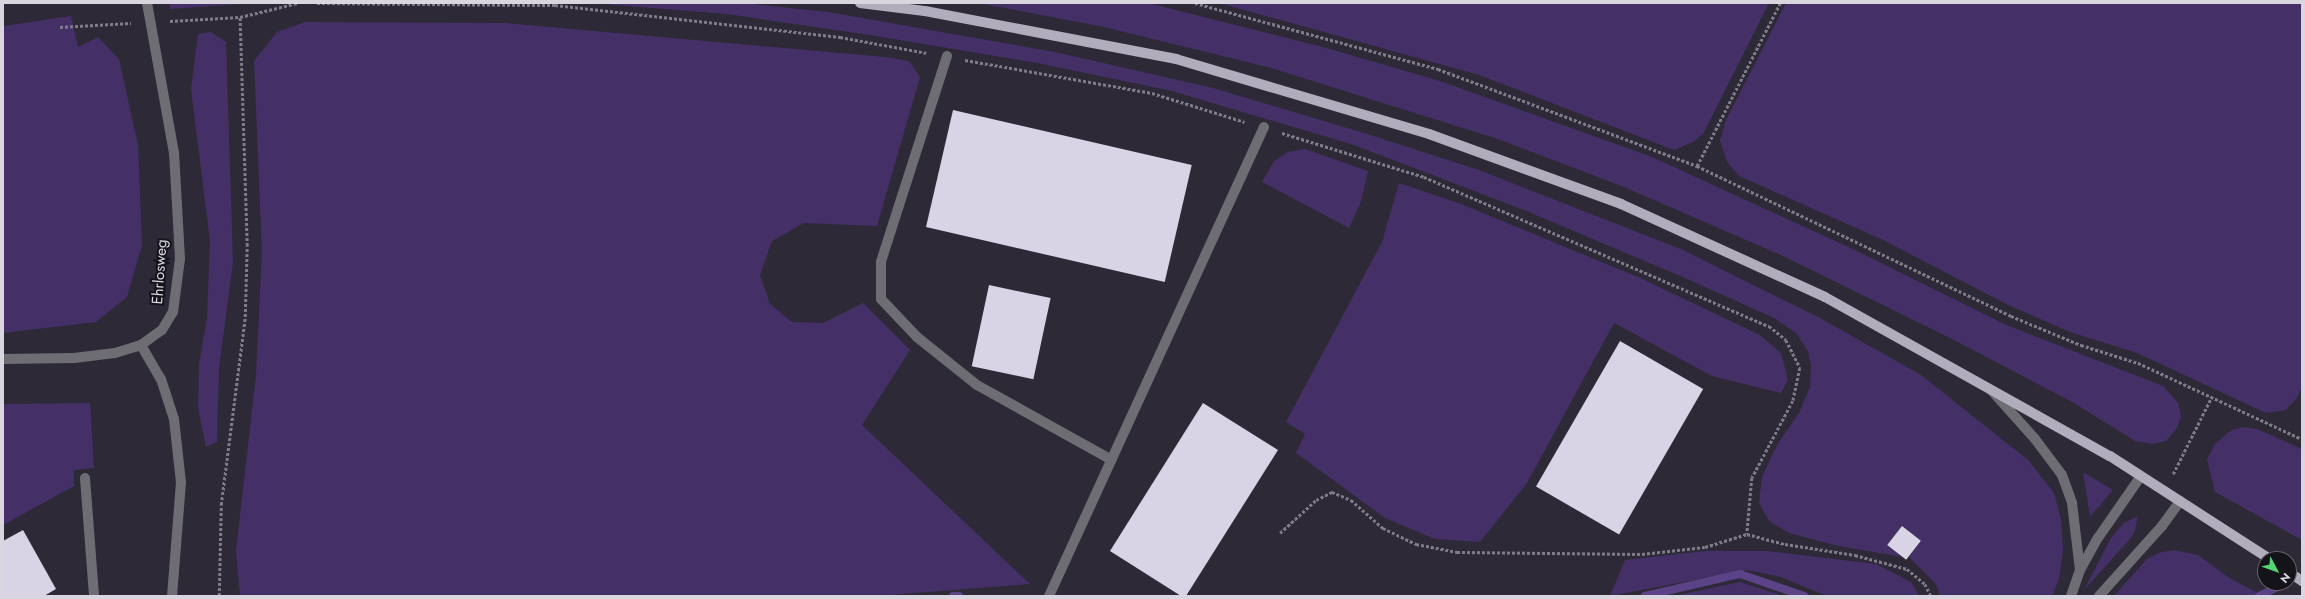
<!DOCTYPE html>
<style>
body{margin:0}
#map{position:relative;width:2305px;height:599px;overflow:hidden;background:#2d2937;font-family:Jost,sans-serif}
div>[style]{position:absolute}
.green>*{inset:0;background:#443067}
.stream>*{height:8px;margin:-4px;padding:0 4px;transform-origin:4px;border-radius:4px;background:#5c4387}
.building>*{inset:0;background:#d8d3e5;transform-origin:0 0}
.path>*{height:2.5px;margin-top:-1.25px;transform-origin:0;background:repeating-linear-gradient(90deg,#7f7c88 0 3px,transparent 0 5px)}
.minor>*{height:10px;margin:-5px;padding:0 5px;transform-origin:5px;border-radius:5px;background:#6f6d74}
.major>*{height:10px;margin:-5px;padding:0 5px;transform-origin:5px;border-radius:5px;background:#b1adbd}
span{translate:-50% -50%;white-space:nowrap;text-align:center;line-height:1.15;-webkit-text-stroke:4px #15131a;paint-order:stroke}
.street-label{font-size:15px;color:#d9d6e0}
.frame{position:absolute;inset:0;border:4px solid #d9d6e0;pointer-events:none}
.north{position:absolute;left:2257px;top:551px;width:40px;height:40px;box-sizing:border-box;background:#15131a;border:1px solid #636169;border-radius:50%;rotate:131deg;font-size:11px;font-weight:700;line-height:16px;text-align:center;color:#d9d6e0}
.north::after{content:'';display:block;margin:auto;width:14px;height:18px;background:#54d672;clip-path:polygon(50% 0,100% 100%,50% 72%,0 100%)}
</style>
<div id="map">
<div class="green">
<i style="clip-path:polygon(170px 3px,256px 3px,170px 9px)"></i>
<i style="clip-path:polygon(591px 3px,743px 3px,828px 12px,1055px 52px,1213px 88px,1364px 133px,1479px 170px,1683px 250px,1820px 318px,1921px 375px,2028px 460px,2054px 493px,2061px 520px,2063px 551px,2059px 579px,2052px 596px,1940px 596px,1936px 584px,1909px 557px,1921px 541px,1902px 526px,1888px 545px,1903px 557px,1838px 546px,1789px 533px,1769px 521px,1759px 503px,1762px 477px,1777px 445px,1799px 413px,1810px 387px,1811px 365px,1808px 351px,1796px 333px,1774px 318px,1685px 278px,1524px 210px,1354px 145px,1172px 91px,1037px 63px,876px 36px,727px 14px)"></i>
<i style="clip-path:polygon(978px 3px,1148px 3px,1330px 49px,1440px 81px,1652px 157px,1857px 251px,2004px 324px,2163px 386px,2178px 403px,2181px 416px,2177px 428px,2166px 441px,2152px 444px,2135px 441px,2074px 403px,1954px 340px,1785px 257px,1624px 187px,1498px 139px,1271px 68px,1104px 27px)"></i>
<i style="clip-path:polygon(1219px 3px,1769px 3px,1703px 134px,1693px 142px,1674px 150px,1479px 75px)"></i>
<i style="clip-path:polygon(1786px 3px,2302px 3px,2302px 387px,2297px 398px,2286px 410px,2266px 413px,2137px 353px,2070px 332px,2008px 305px,1883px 240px,1739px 176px,1727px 162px,1720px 141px,1726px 120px)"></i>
<i style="clip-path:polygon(71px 16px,78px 47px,98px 37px,119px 59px,138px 145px,142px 245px,127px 297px,96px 322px,3px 333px,3px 26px)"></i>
<i style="clip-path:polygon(305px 22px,506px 23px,885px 57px,909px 61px,920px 77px,877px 226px,804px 223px,772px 241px,760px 275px,770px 304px,792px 322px,823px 323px,863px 303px,910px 350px,862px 425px,1030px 584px,875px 596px,240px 596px,236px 551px,256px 375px,262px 251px,254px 61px,277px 32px)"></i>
<i style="clip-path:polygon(211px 32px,226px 42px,233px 262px,219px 368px,217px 442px,206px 447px,198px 408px,199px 364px,207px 318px,210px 241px,191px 89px,198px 34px)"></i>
<i style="clip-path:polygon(1305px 149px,1368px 171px,1361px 202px,1349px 228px,1262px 182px,1274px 161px,1288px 152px)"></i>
<i style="clip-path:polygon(1399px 183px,1461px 204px,1638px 277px,1760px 335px,1781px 353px,1788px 380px,1781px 393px,1712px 376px,1614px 323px,1527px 483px,1480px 542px,1435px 539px,1385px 518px,1296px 453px,1305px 434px,1286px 422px,1382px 242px)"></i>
<i style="clip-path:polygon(90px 403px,94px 468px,74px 470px,74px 486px,3px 525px,3px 404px)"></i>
<i style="clip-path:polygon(2242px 427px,2257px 429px,2302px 449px,2302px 540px,2215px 492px,2207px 459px,2215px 444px,2230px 431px)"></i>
<i style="clip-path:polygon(2083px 472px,2113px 490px,2090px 517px)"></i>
<i style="clip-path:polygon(2138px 516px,2135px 531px,2130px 539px,2084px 590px,2111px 538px,2124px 523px)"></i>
<i style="clip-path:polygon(2174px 550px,2198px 555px,2228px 577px,2263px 596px,2114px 596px,2146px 560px,2158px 553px)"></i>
<i style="clip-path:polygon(1705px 551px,1768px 551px,1876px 564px,1911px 582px,1919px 596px,1827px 596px,1781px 577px,1747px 570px,1610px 596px,1625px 560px)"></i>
<i style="clip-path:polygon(1740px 582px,1784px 596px,1673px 596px)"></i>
</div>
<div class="stream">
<i style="left:953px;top:596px;width:6px"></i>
<i style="left:1645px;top:596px;width:98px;rotate:-13deg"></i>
<i style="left:1740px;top:574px;width:68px;rotate:19deg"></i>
<i style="left:2259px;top:596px;width:30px;rotate:-26deg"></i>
</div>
<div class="building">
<i style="left:953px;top:110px;width:245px;height:120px;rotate:13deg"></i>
<i style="left:989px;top:285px;width:63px;height:83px;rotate:12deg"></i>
<i style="left:1620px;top:341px;width:96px;height:168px;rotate:30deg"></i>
<i style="clip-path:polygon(1203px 403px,1278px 450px,1186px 596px,1181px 596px,1110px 551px)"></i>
<i style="left:1902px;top:526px;width:24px;height:24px;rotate:38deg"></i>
<i style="clip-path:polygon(23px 530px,56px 589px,44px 596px,3px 596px,3px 541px)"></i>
</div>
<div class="path">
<i style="left:317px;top:3px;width:238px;rotate:0.5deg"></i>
<i style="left:555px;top:5px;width:287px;rotate:6.4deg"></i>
<i style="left:840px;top:37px;width:88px;rotate:10.4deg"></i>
<i style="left:1195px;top:3px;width:252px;rotate:15.2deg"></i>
<i style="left:1438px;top:69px;width:277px;rotate:20.5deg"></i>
<i style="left:1697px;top:166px;width:348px;rotate:25.5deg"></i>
<i style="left:2011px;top:316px;width:76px;rotate:22.5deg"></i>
<i style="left:2081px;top:345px;width:60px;rotate:17.5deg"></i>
<i style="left:2138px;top:363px;width:181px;rotate:24.9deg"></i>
<i style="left:170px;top:21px;width:70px;rotate:-3.3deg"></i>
<i style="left:240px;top:17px;width:60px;rotate:-13.6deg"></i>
<i style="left:60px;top:27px;width:71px;rotate:-3.2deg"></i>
<i style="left:965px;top:60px;width:190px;rotate:10deg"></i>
<i style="left:1152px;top:93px;width:97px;rotate:17.3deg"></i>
<i style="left:1282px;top:133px;width:149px;rotate:17.2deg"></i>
<i style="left:1424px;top:177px;width:376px;rotate:23.4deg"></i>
<i style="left:1769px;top:326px;width:22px;rotate:39deg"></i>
<i style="left:1786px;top:340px;width:31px;rotate:63deg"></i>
<i style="left:1800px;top:368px;width:34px;rotate:102deg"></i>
<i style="left:1793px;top:401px;width:87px;rotate:118deg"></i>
<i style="left:1752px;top:478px;width:56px;rotate:95.1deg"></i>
<i style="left:1747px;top:534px;width:39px;rotate:15deg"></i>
<i style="left:1785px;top:544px;width:71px;rotate:8.9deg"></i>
<i style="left:1855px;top:555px;width:54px;rotate:15.1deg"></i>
<i style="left:1907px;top:569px;width:23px;rotate:40deg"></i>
<i style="left:1925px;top:584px;width:13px;rotate:63deg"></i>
<i style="left:1697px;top:166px;width:183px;rotate:-63deg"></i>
<i style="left:2173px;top:474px;width:87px;rotate:-63.4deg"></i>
<i style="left:1280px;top:533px;width:49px;rotate:-42.5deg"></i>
<i style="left:1316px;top:500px;width:18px;rotate:-27deg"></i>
<i style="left:1332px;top:492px;width:21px;rotate:23deg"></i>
<i style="left:1351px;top:500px;width:43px;rotate:41.2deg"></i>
<i style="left:1383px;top:528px;width:37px;rotate:26deg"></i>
<i style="left:1416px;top:544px;width:42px;rotate:11deg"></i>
<i style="left:1457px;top:552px;width:185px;rotate:0.6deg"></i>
<i style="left:1642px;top:554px;width:63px;rotate:-6.3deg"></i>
<i style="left:1705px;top:547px;width:44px;rotate:-17.2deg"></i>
<i style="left:219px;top:596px;width:91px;rotate:-88.7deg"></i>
<i style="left:221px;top:505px;width:190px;rotate:-82.7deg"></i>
<i style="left:245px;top:317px;width:71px;rotate:-88.4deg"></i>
<i style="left:247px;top:246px;width:229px;rotate:-91.8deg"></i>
</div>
<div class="minor">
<i style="left:947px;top:56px;width:216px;rotate:107.8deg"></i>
<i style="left:881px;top:262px;width:37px;rotate:90deg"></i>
<i style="left:881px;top:299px;width:52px;rotate:46.5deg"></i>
<i style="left:917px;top:337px;width:77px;rotate:38.7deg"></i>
<i style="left:977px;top:385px;width:154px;rotate:29.1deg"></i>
<i style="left:141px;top:345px;width:39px;rotate:60deg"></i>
<i style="left:161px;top:379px;width:42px;rotate:72deg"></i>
<i style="left:174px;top:419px;width:63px;rotate:83.7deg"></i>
<i style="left:181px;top:482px;width:114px;rotate:94.5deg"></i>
<i style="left:3px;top:359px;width:71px;rotate:-0.8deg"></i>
<i style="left:74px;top:358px;width:41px;rotate:-7deg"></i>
<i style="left:115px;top:353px;width:27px;rotate:-17deg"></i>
<i style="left:141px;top:345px;width:26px;rotate:-36deg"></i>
<i style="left:162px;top:330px;width:21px;rotate:-59deg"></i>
<i style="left:173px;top:312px;width:53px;rotate:-82.5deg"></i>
<i style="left:180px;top:259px;width:106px;rotate:-93.2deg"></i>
<i style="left:174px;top:153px;width:152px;rotate:-100.2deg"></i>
<i style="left:1992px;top:391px;width:64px;rotate:48.1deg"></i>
<i style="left:2035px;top:439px;width:45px;rotate:53.1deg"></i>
<i style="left:2062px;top:475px;width:30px;rotate:70deg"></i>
<i style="left:2072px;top:503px;width:67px;rotate:83.2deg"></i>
<i style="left:85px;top:478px;width:118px;rotate:85.6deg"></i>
<i style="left:1049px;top:596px;width:516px;rotate:-65.37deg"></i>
<i style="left:2071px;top:596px;width:28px;rotate:-71deg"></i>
<i style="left:2080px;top:570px;width:37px;rotate:-61deg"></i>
<i style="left:2098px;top:538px;width:75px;rotate:-55.3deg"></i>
<i style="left:2099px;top:596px;width:94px;rotate:-48deg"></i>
<i style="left:2162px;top:526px;width:31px;rotate:-54deg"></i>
</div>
<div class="major">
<i style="left:860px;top:3px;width:65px;rotate:7deg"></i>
<i style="left:925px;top:11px;width:256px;rotate:10.8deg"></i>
<i style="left:1176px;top:59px;width:264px;rotate:16.5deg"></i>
<i style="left:1429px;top:134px;width:204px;rotate:20deg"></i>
<i style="left:1621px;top:204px;width:224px;rotate:24.5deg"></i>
<i style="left:1825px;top:297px;width:326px;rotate:29.2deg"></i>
<i style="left:2110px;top:456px;width:190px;rotate:32.8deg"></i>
<i style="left:2289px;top:572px;width:16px;rotate:35deg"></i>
</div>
<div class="street-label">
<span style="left:160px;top:272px;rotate:-86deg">Ehrlosweg</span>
</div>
<div class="frame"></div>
<div class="north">N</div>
</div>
